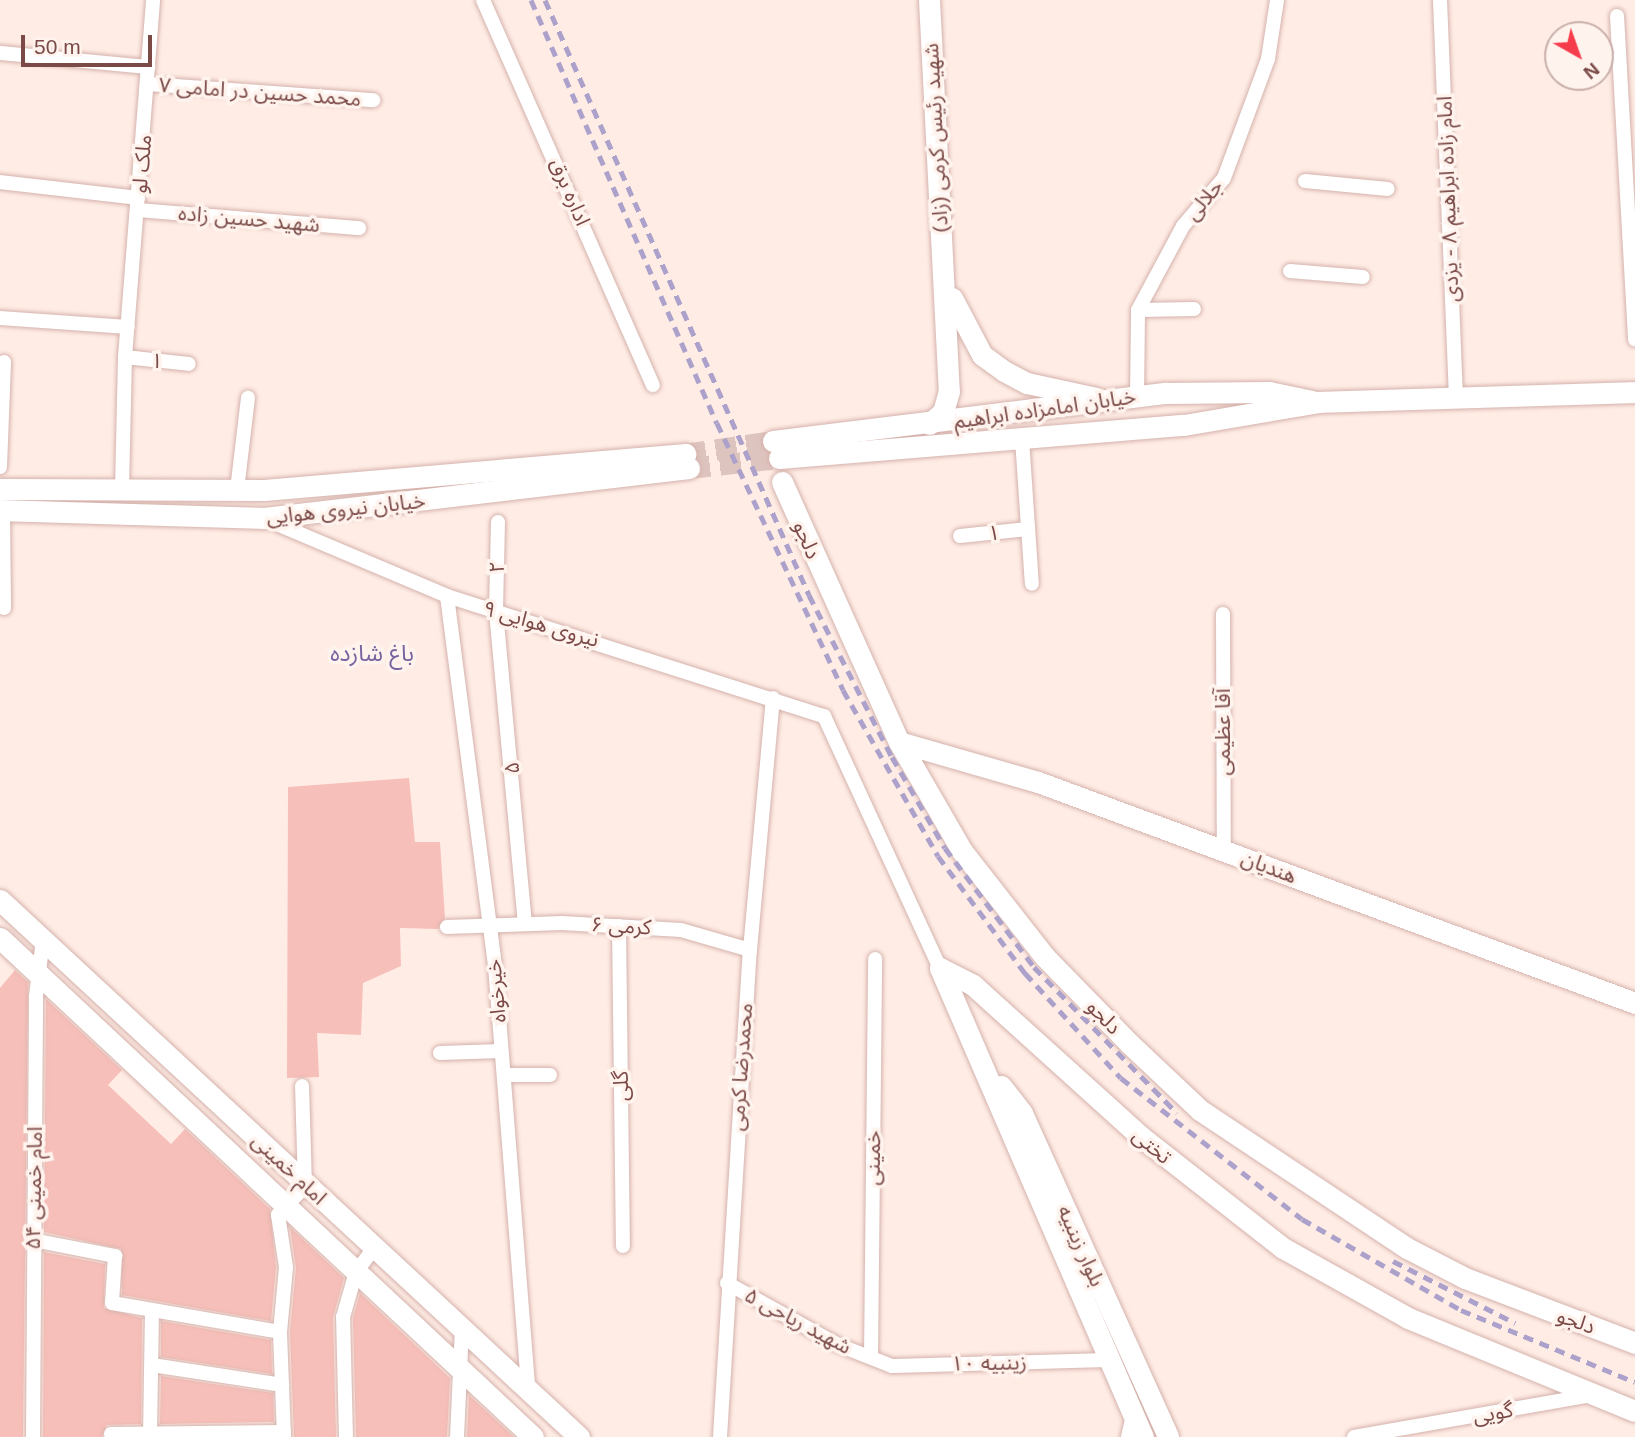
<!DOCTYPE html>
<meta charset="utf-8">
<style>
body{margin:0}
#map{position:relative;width:1635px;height:1437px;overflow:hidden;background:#ffede5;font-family:Helvetica,"Noto Sans Arabic",sans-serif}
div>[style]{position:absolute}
.building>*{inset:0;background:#f7bfb9}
.secondary-tunnel>*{height:21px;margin-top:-10.5px;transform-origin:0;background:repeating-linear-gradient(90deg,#dec4be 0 21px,transparent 0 31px)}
.roads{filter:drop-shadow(0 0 2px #d5b2ac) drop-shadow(0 0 2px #d5b2ac)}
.street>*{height:14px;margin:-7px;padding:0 7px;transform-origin:7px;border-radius:7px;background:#fff}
.secondary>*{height:21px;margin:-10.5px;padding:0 10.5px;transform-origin:10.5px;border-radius:10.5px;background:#fff}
.rail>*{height:5px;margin-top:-2.5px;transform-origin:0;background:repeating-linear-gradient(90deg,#aba1ca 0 10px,transparent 0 17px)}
span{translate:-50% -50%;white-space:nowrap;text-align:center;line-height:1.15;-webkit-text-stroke:7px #fff3ee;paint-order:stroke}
.street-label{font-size:21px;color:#7b4a47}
.neighbourhood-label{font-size:23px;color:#78629f}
.north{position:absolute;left:1544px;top:21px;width:70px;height:70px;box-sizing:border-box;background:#fff3ee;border:2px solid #caafab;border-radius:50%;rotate:140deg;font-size:19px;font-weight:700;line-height:28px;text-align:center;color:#7b4a47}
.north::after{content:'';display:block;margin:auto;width:24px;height:32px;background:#f63d4b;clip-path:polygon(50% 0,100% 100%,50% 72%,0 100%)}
.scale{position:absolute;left:21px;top:35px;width:131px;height:32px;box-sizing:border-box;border:4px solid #7b4a47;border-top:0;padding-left:9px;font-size:21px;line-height:24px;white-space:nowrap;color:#7b4a47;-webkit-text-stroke:5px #fff3ee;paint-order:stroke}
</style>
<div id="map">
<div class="building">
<i style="clip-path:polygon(409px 778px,415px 842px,440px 842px,445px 918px,438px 929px,400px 928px,401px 966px,363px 983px,361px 1035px,317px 1033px,319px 1077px,287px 1078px,288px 787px)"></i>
<i style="clip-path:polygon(15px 970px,28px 982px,23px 1437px,0 1437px,0 988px)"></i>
<i style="clip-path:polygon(46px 999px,122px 1070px,108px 1085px,171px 1144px,185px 1129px,270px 1209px,276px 1267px,271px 1321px,122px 1295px,121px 1249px,44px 1232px)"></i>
<i style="clip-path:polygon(290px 1227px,344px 1278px,333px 1317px,336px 1437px,294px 1437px,290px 1332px,296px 1268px)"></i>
<i style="clip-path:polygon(44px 1252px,105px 1264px,104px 1308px,142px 1318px,141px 1424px,107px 1425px,102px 1437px,43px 1437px)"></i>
<i style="clip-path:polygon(360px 1293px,450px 1378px,447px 1437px,356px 1437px,353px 1318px)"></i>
<i style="clip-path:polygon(161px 1321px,271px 1340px,272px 1374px,161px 1357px)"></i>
<i style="clip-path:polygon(161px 1376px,273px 1393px,274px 1422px,160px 1424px)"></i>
<i style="clip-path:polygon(469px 1395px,514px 1437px,467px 1437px)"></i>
</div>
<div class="secondary-tunnel">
<i style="left:685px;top:454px;width:89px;rotate:-8.4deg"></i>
<i style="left:689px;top:468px;width:91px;rotate:-6.3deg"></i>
</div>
<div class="roads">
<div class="street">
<i style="left:483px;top:0;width:421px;rotate:66.2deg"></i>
<i style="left:1440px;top:0;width:398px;rotate:87.7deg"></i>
<i style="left:1617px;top:16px;width:324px;rotate:86.8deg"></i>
<i style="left:0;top:53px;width:149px;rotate:5.4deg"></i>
<i style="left:148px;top:84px;width:226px;rotate:4.1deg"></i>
<i style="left:1305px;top:181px;width:83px;rotate:5.5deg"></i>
<i style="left:0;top:182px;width:139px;rotate:6.6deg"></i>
<i style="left:139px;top:210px;width:221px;rotate:4.7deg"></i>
<i style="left:1290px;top:271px;width:73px;rotate:4.7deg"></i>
<i style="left:1138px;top:310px;width:56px;rotate:-1deg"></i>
<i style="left:0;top:318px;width:128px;rotate:4deg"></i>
<i style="left:125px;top:357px;width:64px;rotate:6.2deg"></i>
<i style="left:1137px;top:397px;width:87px;rotate:-89.3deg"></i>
<i style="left:1138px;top:310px;width:95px;rotate:-61.8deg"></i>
<i style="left:1183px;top:226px;width:63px;rotate:-49.5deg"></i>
<i style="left:1224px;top:178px;width:127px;rotate:-69.7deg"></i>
<i style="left:1268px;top:59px;width:60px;rotate:-81.3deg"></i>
<i style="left:1022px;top:439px;width:145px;rotate:86.1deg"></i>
<i style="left:0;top:467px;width:105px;rotate:-87.8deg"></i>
<i style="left:122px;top:489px;width:132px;rotate:-88.7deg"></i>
<i style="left:125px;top:357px;width:358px;rotate:-85.5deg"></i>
<i style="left:237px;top:490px;width:93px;rotate:-83.2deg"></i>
<i style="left:3px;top:510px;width:98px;rotate:89.4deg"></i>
<i style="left:265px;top:519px;width:198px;rotate:22.9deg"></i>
<i style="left:447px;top:596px;width:396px;rotate:17.7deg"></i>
<i style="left:824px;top:716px;width:277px;rotate:65.3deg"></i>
<i style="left:498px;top:522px;width:90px;rotate:91.3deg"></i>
<i style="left:496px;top:612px;width:313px;rotate:84.7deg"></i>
<i style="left:960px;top:536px;width:68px;rotate:-5.9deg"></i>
<i style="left:447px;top:596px;width:373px;rotate:82.6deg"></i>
<i style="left:495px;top:966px;width:422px;rotate:85.5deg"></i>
<i style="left:1223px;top:614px;width:235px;rotate:89.8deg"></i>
<i style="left:619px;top:926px;width:320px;rotate:89.3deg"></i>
<i style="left:447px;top:927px;width:115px;rotate:-2deg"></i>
<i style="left:562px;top:923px;width:119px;rotate:3.4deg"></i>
<i style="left:681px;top:930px;width:72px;rotate:16.2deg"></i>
<i style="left:440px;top:1053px;width:61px;rotate:-1.9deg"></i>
<i style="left:504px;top:1075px;width:46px"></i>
<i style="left:33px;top:1240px;width:84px;rotate:11deg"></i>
<i style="left:115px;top:1256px;width:47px;rotate:93.7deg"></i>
<i style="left:112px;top:1303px;width:170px;rotate:9.8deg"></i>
<i style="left:727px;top:1283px;width:125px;rotate:29.2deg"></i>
<i style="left:836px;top:1344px;width:60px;rotate:21.4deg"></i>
<i style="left:892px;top:1366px;width:217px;rotate:-1.6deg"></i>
<i style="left:871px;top:1357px;width:398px;rotate:-89.4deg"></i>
<i style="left:152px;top:1365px;width:132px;rotate:8.7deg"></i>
<i style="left:111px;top:1434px;width:173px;rotate:-0.7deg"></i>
<i style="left:33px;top:1437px;width:441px;rotate:-89.6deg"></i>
<i style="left:36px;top:996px;width:56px;rotate:-82.9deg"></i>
<i style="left:150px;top:1437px;width:127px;rotate:-89.1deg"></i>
<i style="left:284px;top:1437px;width:105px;rotate:-92.2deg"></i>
<i style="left:280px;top:1332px;width:65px;rotate:-84.7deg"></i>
<i style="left:286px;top:1267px;width:53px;rotate:-98.7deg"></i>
<i style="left:278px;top:1215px;width:40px;rotate:-47deg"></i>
<i style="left:305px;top:1186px;width:100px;rotate:-91.7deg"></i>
<i style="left:346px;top:1437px;width:120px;rotate:-91.4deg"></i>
<i style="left:343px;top:1317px;width:47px;rotate:-73.9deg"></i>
<i style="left:356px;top:1272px;width:31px;rotate:-53deg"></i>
<i style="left:457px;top:1437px;width:109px;rotate:-87.4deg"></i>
<i style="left:720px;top:1437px;width:488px;rotate:-86.5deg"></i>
<i style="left:750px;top:950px;width:253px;rotate:-84.8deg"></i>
<i style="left:1128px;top:1437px;width:22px;rotate:-77deg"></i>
<i style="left:1354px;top:1437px;width:241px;rotate:-10deg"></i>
</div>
<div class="secondary">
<i style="left:929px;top:0;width:392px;rotate:87.1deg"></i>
<i style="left:949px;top:391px;width:22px;rotate:106deg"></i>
<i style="left:943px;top:412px;width:18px;rotate:139deg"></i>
<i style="left:952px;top:298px;width:64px;rotate:62.2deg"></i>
<i style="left:982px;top:355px;width:27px;rotate:36deg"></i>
<i style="left:1004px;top:371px;width:26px;rotate:28deg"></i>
<i style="left:1027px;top:383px;width:71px;rotate:12.3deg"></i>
<i style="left:773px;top:441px;width:396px;rotate:-7deg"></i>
<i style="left:1166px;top:393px;width:103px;rotate:-0.6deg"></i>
<i style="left:1269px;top:392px;width:44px;rotate:11.8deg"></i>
<i style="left:779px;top:458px;width:406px;rotate:-4.7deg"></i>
<i style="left:1184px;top:425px;width:136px;rotate:-9.7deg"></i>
<i style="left:1318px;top:402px;width:317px;rotate:-1.8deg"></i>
<i style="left:782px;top:482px;width:285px;rotate:65.8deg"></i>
<i style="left:899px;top:742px;width:126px;rotate:60deg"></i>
<i style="left:962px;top:851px;width:133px;rotate:52deg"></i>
<i style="left:1044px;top:956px;width:123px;rotate:45.7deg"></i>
<i style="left:1130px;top:1044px;width:96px;rotate:43.3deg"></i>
<i style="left:1200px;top:1110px;width:249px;rotate:33.7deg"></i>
<i style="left:1407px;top:1248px;width:65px;rotate:27.3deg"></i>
<i style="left:1465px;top:1278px;width:182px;rotate:20.9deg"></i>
<i style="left:0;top:489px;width:264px;rotate:0.2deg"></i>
<i style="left:264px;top:490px;width:423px;rotate:-4.9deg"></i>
<i style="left:0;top:510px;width:264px;rotate:1.7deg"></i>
<i style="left:264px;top:518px;width:428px;rotate:-6.7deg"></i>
<i style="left:899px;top:742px;width:145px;rotate:16.1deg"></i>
<i style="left:1038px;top:782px;width:637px;rotate:20.31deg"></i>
<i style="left:0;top:900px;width:790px;rotate:42.84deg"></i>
<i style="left:0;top:938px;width:730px;rotate:43.11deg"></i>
<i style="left:940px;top:968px;width:37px;rotate:27deg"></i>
<i style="left:973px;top:985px;width:225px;rotate:42.1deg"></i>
<i style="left:1140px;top:1136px;width:182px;rotate:38.1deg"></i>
<i style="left:1283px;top:1248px;width:143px;rotate:29.2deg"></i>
<i style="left:1408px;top:1318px;width:245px;rotate:22.3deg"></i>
<i style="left:940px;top:968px;width:511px;rotate:66.6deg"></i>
<i style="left:1001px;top:1086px;width:34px;rotate:52deg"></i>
<i style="left:1022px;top:1113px;width:355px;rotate:65.7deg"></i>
</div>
</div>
<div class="rail">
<i style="left:531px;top:0;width:462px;rotate:66.3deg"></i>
<i style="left:717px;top:423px;width:295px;rotate:64.7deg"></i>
<i style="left:843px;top:690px;width:191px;rotate:60.2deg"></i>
<i style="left:938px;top:856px;width:146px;rotate:53.4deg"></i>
<i style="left:1025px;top:973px;width:142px;rotate:47.6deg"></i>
<i style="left:1121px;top:1078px;width:229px;rotate:37.9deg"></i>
<i style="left:1302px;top:1219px;width:183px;rotate:29.8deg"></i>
<i style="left:1461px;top:1310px;width:188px;rotate:22.5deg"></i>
<i style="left:545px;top:0;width:651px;rotate:66.07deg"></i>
<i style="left:809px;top:595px;width:182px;rotate:62.9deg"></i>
<i style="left:892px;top:757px;width:105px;rotate:59.8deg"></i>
<i style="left:945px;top:848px;width:149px;rotate:53.2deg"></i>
<i style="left:1034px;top:967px;width:204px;rotate:45.6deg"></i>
<i style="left:1393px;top:1261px;width:137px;rotate:26.9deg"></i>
</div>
<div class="street-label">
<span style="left:260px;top:92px;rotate:4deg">۷ محمد حسین در امامی</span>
<span style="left:936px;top:138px;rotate:-93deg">شهید رئیس کرمی (زاد)</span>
<span style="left:142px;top:164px;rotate:-85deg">ملک لو</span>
<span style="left:570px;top:192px;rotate:67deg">اداره برق</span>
<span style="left:1448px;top:199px;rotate:-92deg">امام زاده ابراهیم ۸ - یزدی</span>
<span style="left:1204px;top:200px;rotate:-50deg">جلالی</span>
<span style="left:249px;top:219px;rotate:5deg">شهید حسین زاده</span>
<span style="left:157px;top:361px;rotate:6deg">۱</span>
<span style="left:1045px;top:409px;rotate:-8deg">خیابان امامزاده ابراهیم</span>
<span style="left:346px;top:509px;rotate:-6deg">خیابان نیروی هوایی</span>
<span style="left:994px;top:533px;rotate:-5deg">۱</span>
<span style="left:807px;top:540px;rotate:67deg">دلجو</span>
<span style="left:497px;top:567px;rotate:-89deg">۲</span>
<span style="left:541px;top:624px;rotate:16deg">نیروی هوایی ۹</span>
<span style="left:1223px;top:732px;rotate:-90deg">آقا عظیمی</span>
<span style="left:512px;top:768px;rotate:-96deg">۵</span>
<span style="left:1269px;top:867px;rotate:21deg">هندیان</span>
<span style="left:621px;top:926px;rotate:3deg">کرمی ۶</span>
<span style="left:496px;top:991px;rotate:-95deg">خیرخواه</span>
<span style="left:1104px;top:1017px;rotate:46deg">دلجو</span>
<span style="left:741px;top:1067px;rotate:-86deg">محمدرضا کرمی</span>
<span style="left:621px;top:1086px;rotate:-91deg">گلی</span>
<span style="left:1152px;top:1146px;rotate:40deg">تختی</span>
<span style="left:873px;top:1158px;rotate:-89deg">خمینی</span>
<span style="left:289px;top:1169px;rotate:43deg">امام خمینی</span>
<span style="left:34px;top:1188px;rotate:-89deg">امام خمینی ۵۴</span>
<span style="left:1081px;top:1246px;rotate:66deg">بلوار زینبیه</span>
<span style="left:798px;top:1321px;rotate:28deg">۵ شهید ریاحی</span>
<span style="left:1576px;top:1321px;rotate:20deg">دلجو</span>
<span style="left:989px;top:1363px;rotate:-1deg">زینبیه ۱۰</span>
<span style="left:1493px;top:1413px;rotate:-10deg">گویی</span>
</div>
<div class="neighbourhood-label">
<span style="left:372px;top:653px">باغ شازده</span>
</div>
<div class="north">N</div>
<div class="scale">50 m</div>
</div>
